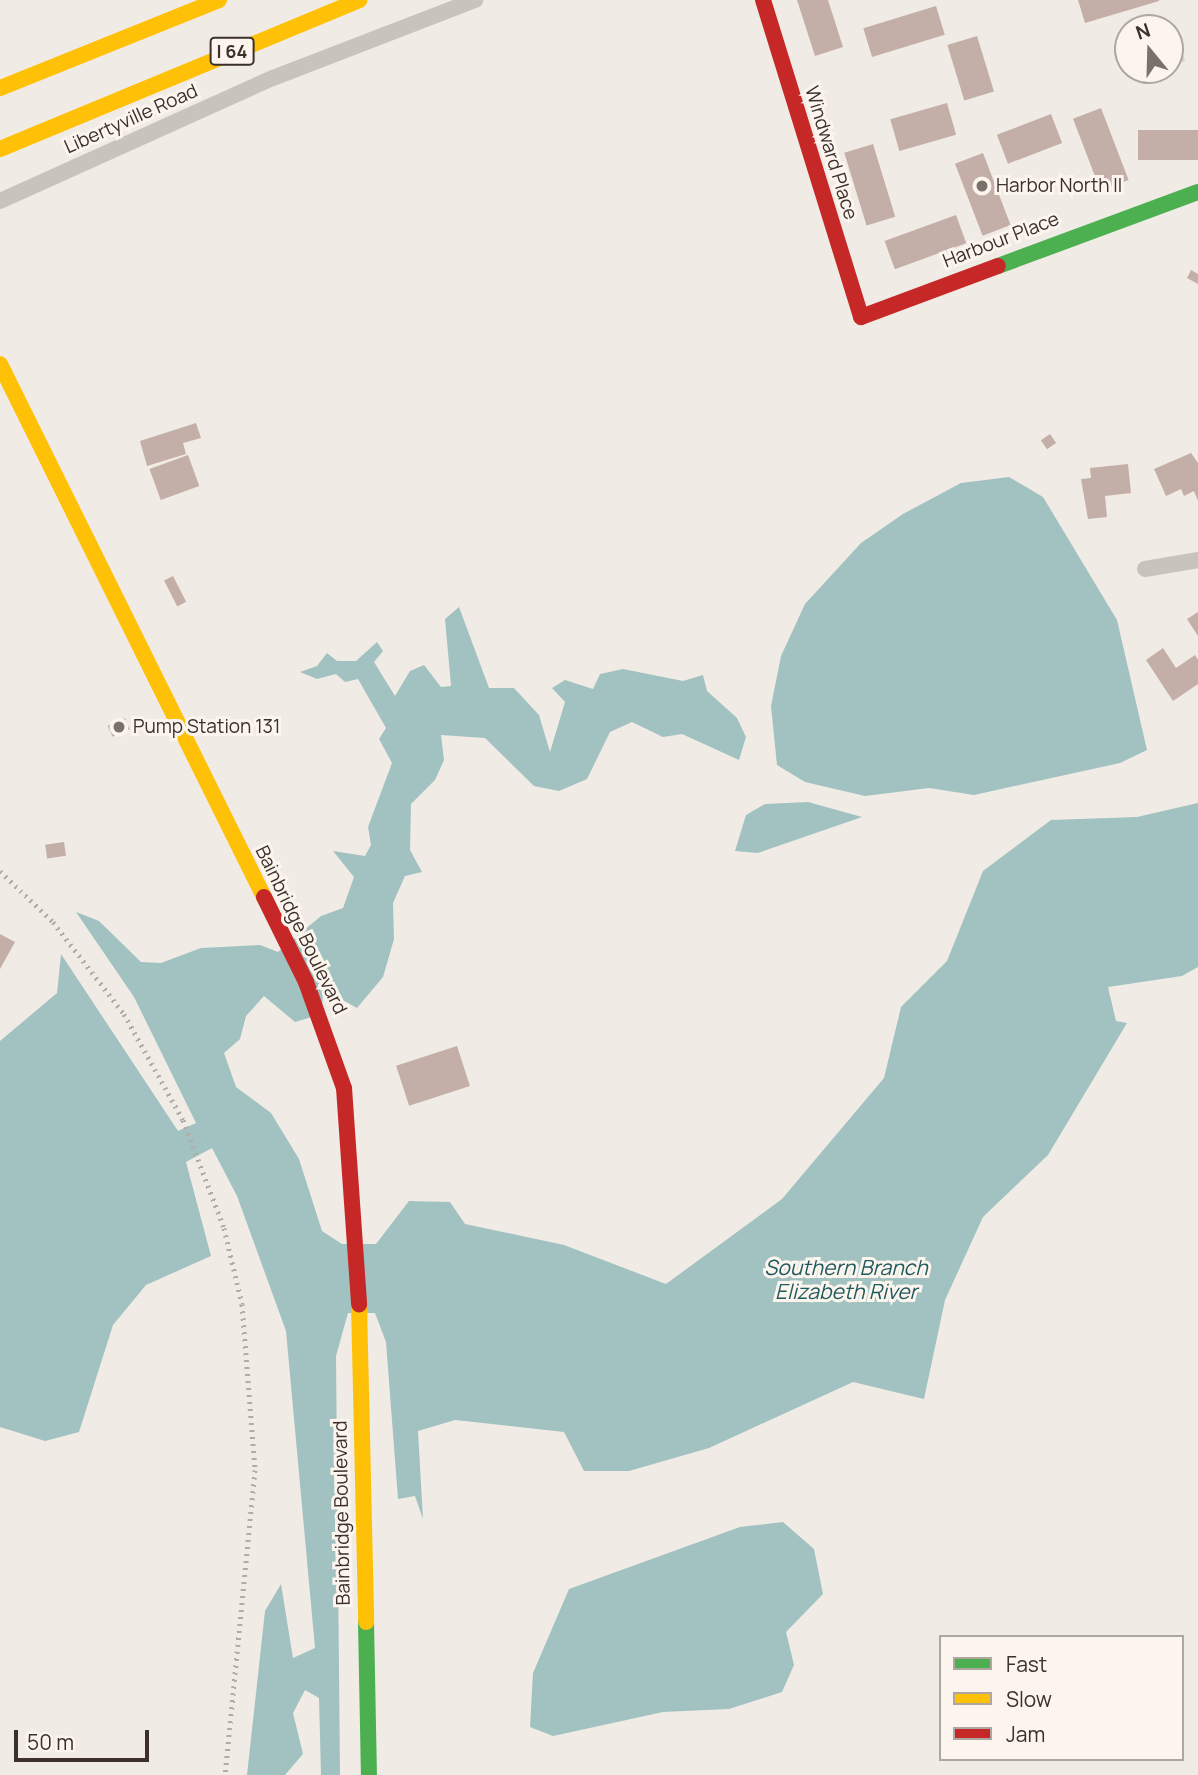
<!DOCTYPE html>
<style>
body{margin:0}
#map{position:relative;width:1198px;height:1775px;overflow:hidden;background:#f0ebe5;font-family:Manrope,sans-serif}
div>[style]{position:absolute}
.green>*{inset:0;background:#d1d6bf}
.water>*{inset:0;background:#a1c2c1}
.building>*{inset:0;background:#c3afa7;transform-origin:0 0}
.street>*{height:16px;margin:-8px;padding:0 8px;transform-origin:8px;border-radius:8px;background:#c9c3be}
.fast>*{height:16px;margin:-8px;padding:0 8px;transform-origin:8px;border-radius:8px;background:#4caf50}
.slow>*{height:16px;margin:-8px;padding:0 8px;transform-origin:8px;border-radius:8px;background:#ffc107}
.jam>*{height:16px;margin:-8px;padding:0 8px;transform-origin:8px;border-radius:8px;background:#c62828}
.rail>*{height:5px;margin-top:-2.5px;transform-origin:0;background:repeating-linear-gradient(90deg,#b1aca8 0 2px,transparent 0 7px)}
.dots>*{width:19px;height:19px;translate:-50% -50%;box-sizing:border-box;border:4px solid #fbf5ee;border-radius:50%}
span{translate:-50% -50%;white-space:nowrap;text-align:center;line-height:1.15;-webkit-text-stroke:6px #fbf5ee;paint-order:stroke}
.shield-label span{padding:2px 5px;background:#fbf5ee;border:2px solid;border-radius:5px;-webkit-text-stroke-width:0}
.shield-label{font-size:18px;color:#3b302b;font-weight:700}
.street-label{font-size:19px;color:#3b302b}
.poi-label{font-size:19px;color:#3b302b}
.left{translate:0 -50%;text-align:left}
.water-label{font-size:21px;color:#1f5a5e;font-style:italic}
.legend{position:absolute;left:939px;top:1635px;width:245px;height:126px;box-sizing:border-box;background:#fbf5ee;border:2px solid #aea6a0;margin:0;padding:9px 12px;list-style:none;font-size:21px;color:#3b302b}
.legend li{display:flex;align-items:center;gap:14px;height:35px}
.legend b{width:35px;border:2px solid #aea6a0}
.north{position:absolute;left:1114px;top:14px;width:70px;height:70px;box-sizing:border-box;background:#fbf5ee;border:2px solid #aea6a0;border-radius:50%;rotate:341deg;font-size:19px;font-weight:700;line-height:28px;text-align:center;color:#3b302b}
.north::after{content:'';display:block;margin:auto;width:24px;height:32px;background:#7a716c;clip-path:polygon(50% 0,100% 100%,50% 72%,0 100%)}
.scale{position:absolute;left:14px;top:1730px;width:135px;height:32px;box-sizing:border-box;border:4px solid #3b302b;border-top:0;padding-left:9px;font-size:21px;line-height:24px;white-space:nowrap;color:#3b302b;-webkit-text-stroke:5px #fbf5ee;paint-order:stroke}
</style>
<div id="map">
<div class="green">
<i style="clip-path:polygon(1176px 31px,1185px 61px,1170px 66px,1170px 33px)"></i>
</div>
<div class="water">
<i style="clip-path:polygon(1009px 477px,1043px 497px,1117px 620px,1147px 750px,1120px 763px,974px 795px,929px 788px,865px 796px,805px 782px,777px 765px,771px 706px,781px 656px,805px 604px,861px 543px,903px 514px,961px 483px)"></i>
<i style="clip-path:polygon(459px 607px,489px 688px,514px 688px,539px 715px,550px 752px,565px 702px,552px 688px,565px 680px,593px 689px,600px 674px,623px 669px,683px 681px,703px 675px,707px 691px,737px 718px,746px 737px,739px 760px,682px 734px,663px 737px,632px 722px,610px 732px,587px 779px,559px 791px,534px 786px,485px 738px,441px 735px,444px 760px,435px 780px,411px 804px,410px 850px,422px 872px,405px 876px,393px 903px,394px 939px,383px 977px,357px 1008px,323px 989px,322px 1014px,295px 1022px,264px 996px,246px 1016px,240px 1039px,224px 1053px,236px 1087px,271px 1113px,299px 1159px,322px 1231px,342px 1244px,376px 1244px,409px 1201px,450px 1202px,465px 1224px,564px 1245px,666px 1284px,782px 1199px,884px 1078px,901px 1007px,947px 961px,983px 871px,1051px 820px,1137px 817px,1198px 803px,1198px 967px,1182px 976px,1108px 987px,1116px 1021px,1127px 1023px,1048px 1155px,983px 1217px,945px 1300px,924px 1399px,853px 1382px,709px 1448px,629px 1471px,584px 1471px,564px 1432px,455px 1420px,418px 1431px,423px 1519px,415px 1496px,398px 1499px,386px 1342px,375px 1313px,348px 1313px,336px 1356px,340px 1775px,321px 1775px,319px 1698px,305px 1690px,293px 1713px,303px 1754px,285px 1775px,247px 1775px,265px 1611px,281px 1584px,293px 1658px,315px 1648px,286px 1331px,237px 1196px,212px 1148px,186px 1162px,211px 1256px,146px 1285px,113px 1325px,79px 1432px,45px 1441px,0 1427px,0 1041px,57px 993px,61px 954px,178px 1131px,196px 1123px,134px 997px,76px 912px,99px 921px,141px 962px,161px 963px,201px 948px,260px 945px,278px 952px,321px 916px,343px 908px,354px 877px,333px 851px,365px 856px,371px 845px,368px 827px,392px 763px,379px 739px,386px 728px,358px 679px,345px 682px,336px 674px,317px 679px,300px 672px,317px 666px,327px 653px,337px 661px,356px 661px,377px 642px,383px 651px,374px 662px,395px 696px,410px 671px,424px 665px,441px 687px,451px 686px,445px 619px)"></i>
<i style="clip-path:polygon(808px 802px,862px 817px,758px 853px,735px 851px,746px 815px,765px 804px)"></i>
<i style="clip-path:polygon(783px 1522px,814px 1549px,823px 1594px,786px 1632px,794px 1665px,782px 1692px,729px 1709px,663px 1712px,553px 1736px,530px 1727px,533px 1673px,569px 1589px,740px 1527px)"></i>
</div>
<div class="building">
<i style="clip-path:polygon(797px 0,828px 0,843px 47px,815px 56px)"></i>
<i style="clip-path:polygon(1078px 0,1159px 0,1159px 1px,1085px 23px)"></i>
<i style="left:936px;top:6px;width:30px;height:76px;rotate:73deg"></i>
<i style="left:977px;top:36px;width:58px;height:31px;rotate:73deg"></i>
<i style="left:947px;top:103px;width:33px;height:59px;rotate:74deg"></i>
<i style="left:1101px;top:108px;width:77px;height:30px;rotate:69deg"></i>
<i style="left:1051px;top:114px;width:31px;height:58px;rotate:69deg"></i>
<i style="left:1198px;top:130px;width:30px;height:60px;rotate:90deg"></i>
<i style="left:873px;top:144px;width:76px;height:30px;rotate:73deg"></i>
<i style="left:983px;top:153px;width:77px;height:30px;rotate:69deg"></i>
<i style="left:956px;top:215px;width:30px;height:76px;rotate:70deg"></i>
<i style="clip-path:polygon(1191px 270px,1198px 274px,1198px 284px,1187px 278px)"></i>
<i style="clip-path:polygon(196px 423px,201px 438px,183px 443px,186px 454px,147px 466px,140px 441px)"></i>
<i style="left:1050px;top:434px;width:11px;height:11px;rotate:56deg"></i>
<i style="clip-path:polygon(1191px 453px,1198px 463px,1198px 501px,1194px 491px,1184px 496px,1181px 489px,1166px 496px,1154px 469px)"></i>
<i style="left:188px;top:455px;width:33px;height:41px;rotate:70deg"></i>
<i style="clip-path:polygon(1128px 464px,1131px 493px,1105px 496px,1107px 517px,1088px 519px,1081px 479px,1091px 478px,1090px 468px)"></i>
<i style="left:173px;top:576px;width:29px;height:10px;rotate:63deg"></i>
<i style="clip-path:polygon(1198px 612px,1198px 636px,1187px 619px)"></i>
<i style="clip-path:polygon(1163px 648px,1176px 668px,1195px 655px,1198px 660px,1198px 684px,1173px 701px,1146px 660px)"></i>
<i style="left:125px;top:718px;width:12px;height:19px;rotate:66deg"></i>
<i style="left:64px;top:842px;width:14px;height:19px;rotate:82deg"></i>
<i style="clip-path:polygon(0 934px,15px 942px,0 969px)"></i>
<i style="left:457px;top:1046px;width:42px;height:64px;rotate:72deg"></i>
</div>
<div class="street">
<i style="left:0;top:201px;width:299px;rotate:-24.3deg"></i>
<i style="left:273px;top:78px;width:217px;rotate:-21.1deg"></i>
<i style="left:1145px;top:569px;width:54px;rotate:-9.6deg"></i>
</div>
<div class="fast">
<i style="left:998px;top:266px;width:213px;rotate:-20.3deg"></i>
<i style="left:366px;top:1622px;width:153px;rotate:88.9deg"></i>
</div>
<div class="slow">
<i style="left:0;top:88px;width:236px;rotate:-21.9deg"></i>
<i style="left:0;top:149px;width:389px;rotate:-22.5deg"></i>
<i style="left:0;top:364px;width:595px;rotate:63.65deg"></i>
<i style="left:359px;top:1304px;width:318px;rotate:88.7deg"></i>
</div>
<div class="jam">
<i style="left:763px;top:0;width:332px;rotate:72.8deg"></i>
<i style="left:861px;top:317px;width:146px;rotate:-20.4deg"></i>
<i style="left:264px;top:897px;width:95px;rotate:63.7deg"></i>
<i style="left:306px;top:982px;width:113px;rotate:70.3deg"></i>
<i style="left:344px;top:1088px;width:217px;rotate:86deg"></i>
</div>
<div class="rail">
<i style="left:0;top:871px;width:74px;rotate:43.9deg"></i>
<i style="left:53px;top:922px;width:116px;rotate:52.3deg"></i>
<i style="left:124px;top:1014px;width:121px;rotate:60.9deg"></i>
<i style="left:183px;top:1120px;width:116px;rotate:69.2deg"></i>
<i style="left:224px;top:1228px;width:78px;rotate:76.7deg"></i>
<i style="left:242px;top:1304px;width:167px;rotate:85.5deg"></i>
<i style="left:255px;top:1470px;width:306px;rotate:95.6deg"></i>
</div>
<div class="dots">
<i style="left:982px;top:186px;background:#7a716c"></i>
<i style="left:119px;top:727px;background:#7a716c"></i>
</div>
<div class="shield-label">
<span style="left:232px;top:51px">I 64</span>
</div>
<div class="street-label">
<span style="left:131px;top:119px;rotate:-24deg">Libertyville Road</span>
<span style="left:831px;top:153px;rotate:73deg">Windward Place</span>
<span style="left:1001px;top:240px;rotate:-21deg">Harbour Place</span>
<span style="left:301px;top:930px;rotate:64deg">Bainbridge Boulevard</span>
<span style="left:342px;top:1513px;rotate:-91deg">Bainbridge Boulevard</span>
</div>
<div class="poi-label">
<span class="left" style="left:996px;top:186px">Harbor North II</span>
<span class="left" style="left:133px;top:727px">Pump Station 131</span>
</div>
<div class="water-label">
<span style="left:846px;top:1279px">Southern Branch<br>Elizabeth River</span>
</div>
<ul class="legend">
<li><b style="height:9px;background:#4caf50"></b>Fast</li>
<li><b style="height:9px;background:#ffc107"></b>Slow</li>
<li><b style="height:9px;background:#c62828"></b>Jam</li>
</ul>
<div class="north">N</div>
<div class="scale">50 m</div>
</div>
